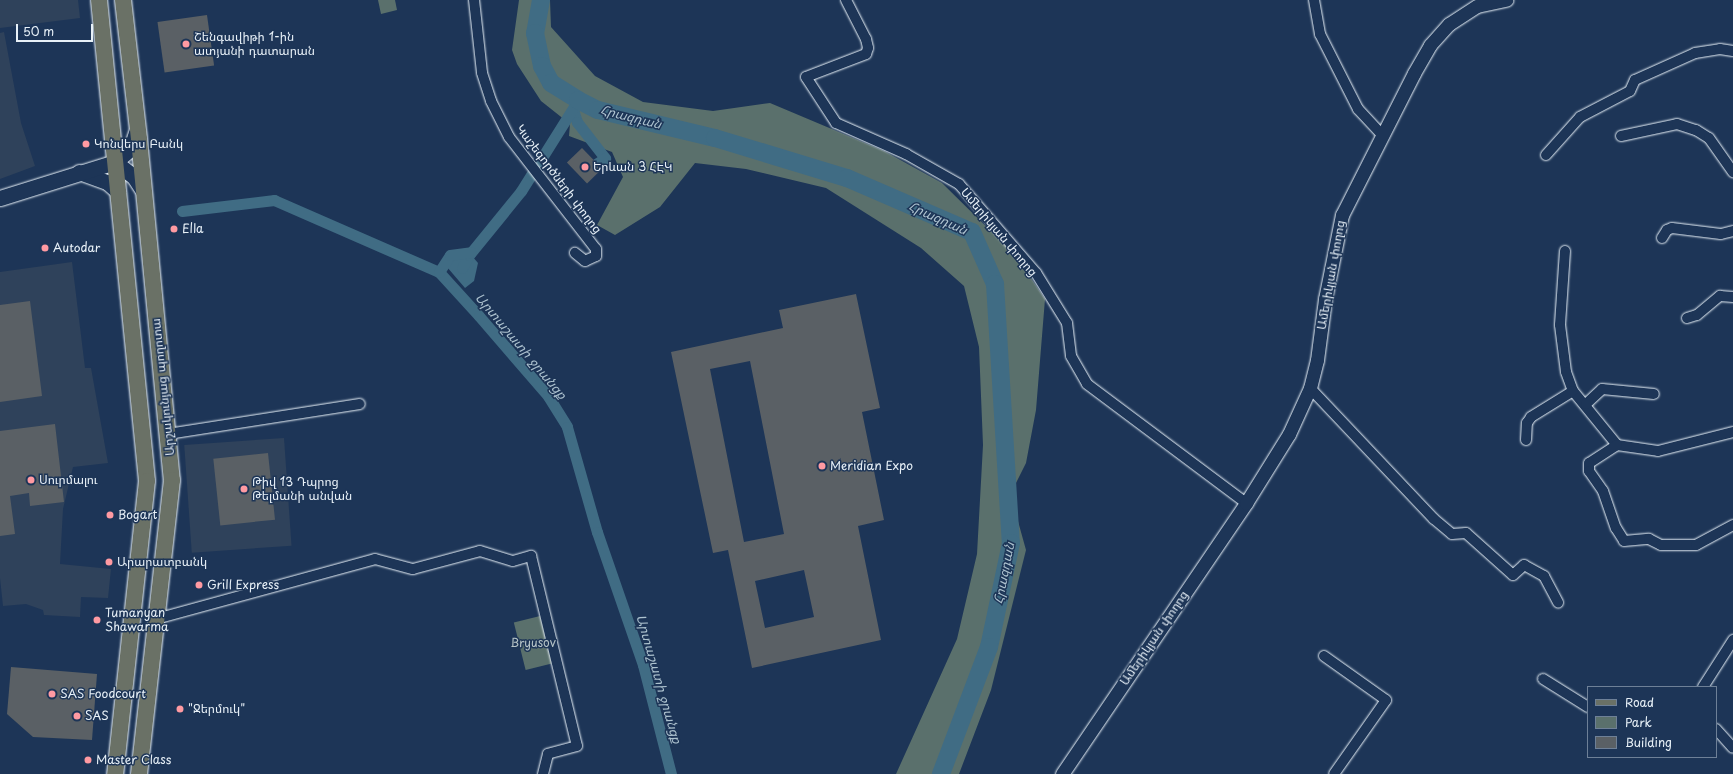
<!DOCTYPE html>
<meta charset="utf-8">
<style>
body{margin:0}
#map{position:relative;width:1733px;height:774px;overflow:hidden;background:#1d3557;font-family:"Playpen Sans","Noto Sans Armenian",sans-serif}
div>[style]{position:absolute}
.built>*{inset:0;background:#2f425b;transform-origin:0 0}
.green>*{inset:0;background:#5a706c;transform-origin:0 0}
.water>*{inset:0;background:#406c84}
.canal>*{height:11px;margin:-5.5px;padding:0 5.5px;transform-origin:5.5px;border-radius:5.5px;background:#406c84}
.river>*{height:18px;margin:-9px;padding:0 9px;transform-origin:9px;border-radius:9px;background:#406c84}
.building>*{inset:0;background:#5a6065;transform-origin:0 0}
.roads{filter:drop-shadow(0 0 1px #e8f1f8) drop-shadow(0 0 1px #e8f1f8)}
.minor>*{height:10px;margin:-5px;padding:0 5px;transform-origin:5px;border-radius:5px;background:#1d3557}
.tertiary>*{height:13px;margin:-6.5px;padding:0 6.5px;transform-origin:6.5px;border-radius:6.5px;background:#1d3557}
.secondary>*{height:15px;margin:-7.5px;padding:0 7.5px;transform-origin:7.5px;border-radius:7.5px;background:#1d3557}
.primary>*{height:16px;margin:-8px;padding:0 8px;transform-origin:8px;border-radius:8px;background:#6a7166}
.dots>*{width:11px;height:11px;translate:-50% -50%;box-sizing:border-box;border:2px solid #1d3557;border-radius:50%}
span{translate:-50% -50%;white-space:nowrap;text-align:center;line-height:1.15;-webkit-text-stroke:3px #1d3557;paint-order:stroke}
.poi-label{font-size:12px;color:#e8f1f8}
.left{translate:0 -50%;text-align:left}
.street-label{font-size:12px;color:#e8f1f8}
.park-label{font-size:12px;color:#b6c4c7}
.water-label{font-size:13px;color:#adc2cf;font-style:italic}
.legend{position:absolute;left:1587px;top:686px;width:130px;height:72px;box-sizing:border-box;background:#1d3557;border:1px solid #6e8097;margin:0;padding:5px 7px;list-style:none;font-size:12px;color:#e8f1f8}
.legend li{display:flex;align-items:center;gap:8px;height:20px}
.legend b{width:20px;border:1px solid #6e8097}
.scale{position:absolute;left:16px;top:24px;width:77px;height:18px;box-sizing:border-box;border:2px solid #e8f1f8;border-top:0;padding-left:5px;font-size:12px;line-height:14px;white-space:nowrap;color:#e8f1f8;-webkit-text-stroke:3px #1d3557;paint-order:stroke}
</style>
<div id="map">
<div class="built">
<i style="clip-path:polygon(0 0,78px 0,80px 18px,0 28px)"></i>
<i style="clip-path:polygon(4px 32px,21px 123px,35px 166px,0 179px,0 33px)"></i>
<i style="clip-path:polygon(72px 262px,85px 368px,91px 368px,108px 463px,73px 467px,63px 509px,60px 564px,111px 569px,108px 598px,81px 597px,80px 617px,44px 615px,43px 610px,26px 604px,3px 606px,0 578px,0 272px)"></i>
<i style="left:284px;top:438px;width:108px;height:100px;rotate:86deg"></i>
</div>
<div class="green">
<i style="clip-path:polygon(378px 0,395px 0,397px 10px,381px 14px)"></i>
<i style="clip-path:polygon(519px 0,550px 0,551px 27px,595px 76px,643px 102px,713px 111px,770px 103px,884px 151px,942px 183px,1016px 256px,1045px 299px,1036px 410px,1026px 463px,1015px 485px,1016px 514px,1026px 550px,991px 690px,959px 774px,896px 774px,957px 639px,977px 554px,983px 445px,979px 347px,964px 286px,921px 248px,826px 188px,746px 169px,695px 163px,660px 207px,615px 235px,597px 225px,623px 177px,612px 152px,569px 136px,570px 124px,541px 101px,517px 64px,512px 50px)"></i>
<i style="left:540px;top:616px;width:49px;height:27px;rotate:76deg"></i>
</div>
<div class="water">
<i style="clip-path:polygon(462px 255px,472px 256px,478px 263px,474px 281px,465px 288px,447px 267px,450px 261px)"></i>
</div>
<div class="canal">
<i style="left:573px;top:109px;width:14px;rotate:73deg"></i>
<i style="left:577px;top:122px;width:46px;rotate:52.1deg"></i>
<i style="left:605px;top:158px;width:20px;rotate:147deg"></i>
<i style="left:182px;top:211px;width:93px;rotate:-6.8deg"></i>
<i style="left:274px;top:200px;width:180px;rotate:23.6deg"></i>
<i style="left:439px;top:272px;width:59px;rotate:47.7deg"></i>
<i style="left:479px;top:316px;width:106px;rotate:49.2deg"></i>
<i style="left:548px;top:396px;width:36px;rotate:58deg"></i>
<i style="left:567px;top:427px;width:109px;rotate:74.1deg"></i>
<i style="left:597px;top:532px;width:141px;rotate:70.9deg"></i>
<i style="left:643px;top:665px;width:113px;rotate:75.6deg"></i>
<i style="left:462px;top:268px;width:15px;rotate:-62deg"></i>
<i style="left:469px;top:255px;width:82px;rotate:-50.9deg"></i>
<i style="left:521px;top:191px;width:107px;rotate:-57.9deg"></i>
<i style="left:439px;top:272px;width:20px;rotate:-57deg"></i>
<i style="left:450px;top:255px;width:21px;rotate:-8deg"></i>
</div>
<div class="river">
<i style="left:541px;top:0;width:34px;rotate:100deg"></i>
<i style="left:535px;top:33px;width:34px;rotate:78deg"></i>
<i style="left:542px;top:66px;width:19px;rotate:62deg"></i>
<i style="left:551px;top:83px;width:32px;rotate:32deg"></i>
<i style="left:578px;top:100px;width:22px;rotate:27deg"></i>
<i style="left:598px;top:110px;width:120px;rotate:13.5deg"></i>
<i style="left:715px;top:138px;width:138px;rotate:16.9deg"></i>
<i style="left:847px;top:178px;width:136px;rotate:23.4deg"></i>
<i style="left:972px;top:232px;width:57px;rotate:66.1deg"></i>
<i style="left:995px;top:284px;width:259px;rotate:86.5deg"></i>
<i style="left:1011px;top:543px;width:106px;rotate:101.9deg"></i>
<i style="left:989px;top:647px;width:136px;rotate:110.7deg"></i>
</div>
<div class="building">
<i style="left:207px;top:15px;width:51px;height:50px;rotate:82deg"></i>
<i style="left:582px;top:148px;width:29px;height:21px;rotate:46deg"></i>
<i style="clip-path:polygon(evenodd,856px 294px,880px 408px,862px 412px,884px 520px,858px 526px,881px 640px,752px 668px,728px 550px,713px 553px,671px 352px,783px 328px,779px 310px,856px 294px,750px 361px,784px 534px,744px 542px,710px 369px,750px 361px,856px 294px,804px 570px,814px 617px,765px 628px,755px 581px,804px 570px)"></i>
<i style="clip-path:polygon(30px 301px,42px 396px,0 402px,0 305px)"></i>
<i style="clip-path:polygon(55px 424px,64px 502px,30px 506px,29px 493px,10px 496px,15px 534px,0 536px,0 431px)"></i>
<i style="left:268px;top:453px;width:67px;height:55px;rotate:84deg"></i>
<i style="clip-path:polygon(11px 667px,97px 674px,92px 740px,33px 737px,7px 714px)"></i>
</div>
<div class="roads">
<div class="minor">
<i style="left:474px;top:0;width:73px;rotate:83.7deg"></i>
<i style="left:482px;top:73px;width:29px;rotate:72deg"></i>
<i style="left:491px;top:101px;width:40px;rotate:63.4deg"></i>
<i style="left:509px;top:137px;width:142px;rotate:52.2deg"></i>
<i style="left:596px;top:249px;width:7px;rotate:90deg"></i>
<i style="left:596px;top:256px;width:12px;rotate:156deg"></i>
<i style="left:585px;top:261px;width:13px;rotate:-141deg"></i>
<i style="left:846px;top:0;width:44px;rotate:62.9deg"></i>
<i style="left:866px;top:39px;width:9px;rotate:77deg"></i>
<i style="left:868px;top:48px;width:6px;rotate:108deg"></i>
<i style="left:866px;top:54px;width:64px;rotate:159deg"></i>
<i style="left:806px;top:77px;width:55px;rotate:56.9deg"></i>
<i style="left:836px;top:123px;width:77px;rotate:23.9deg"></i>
<i style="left:906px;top:154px;width:61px;rotate:29.5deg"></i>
<i style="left:959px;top:184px;width:118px;rotate:49.1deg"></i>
<i style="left:1036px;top:273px;width:59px;rotate:58.2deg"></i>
<i style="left:1067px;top:323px;width:33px;rotate:83deg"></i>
<i style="left:1071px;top:356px;width:32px;rotate:60deg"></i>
<i style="left:1087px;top:384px;width:199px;rotate:36.8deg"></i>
<i style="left:1314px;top:0;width:35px;rotate:80deg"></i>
<i style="left:1320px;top:34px;width:84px;rotate:63.1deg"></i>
<i style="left:1358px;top:109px;width:37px;rotate:47deg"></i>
<i style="left:1621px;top:136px;width:57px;rotate:-12.1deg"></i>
<i style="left:1677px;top:124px;width:20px;rotate:18deg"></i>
<i style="left:1696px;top:130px;width:15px;rotate:32deg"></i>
<i style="left:1709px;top:138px;width:42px;rotate:54.8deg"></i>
<i style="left:1546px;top:155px;width:51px;rotate:-48.2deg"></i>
<i style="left:1580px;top:117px;width:56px;rotate:-27.5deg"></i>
<i style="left:1630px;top:91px;width:12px;rotate:-66deg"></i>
<i style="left:1635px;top:80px;width:66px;rotate:-24.2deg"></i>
<i style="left:1695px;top:53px;width:25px;rotate:-9deg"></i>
<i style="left:1720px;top:49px;width:13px;rotate:9deg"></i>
<i style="left:1662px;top:238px;width:9px;rotate:-58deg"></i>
<i style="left:1667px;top:230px;width:5px;rotate:-22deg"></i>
<i style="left:1672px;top:228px;width:49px;rotate:7deg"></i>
<i style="left:1721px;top:234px;width:12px;rotate:-14deg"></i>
<i style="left:1565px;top:251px;width:74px;rotate:93.9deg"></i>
<i style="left:1560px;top:325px;width:47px;rotate:82.7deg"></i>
<i style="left:1566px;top:372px;width:20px;rotate:70deg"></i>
<i style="left:1573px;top:391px;width:70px;rotate:50.8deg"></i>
<i style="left:1617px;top:445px;width:41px;rotate:8.3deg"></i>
<i style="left:1658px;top:451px;width:77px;rotate:-14.2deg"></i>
<i style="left:1687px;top:318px;width:10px;rotate:-17deg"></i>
<i style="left:1697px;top:315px;width:30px;rotate:-40deg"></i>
<i style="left:1720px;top:296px;width:13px;rotate:4deg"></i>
<i style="left:1310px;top:388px;width:180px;rotate:46.6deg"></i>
<i style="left:1434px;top:519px;width:23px;rotate:40deg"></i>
<i style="left:1452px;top:534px;width:14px;rotate:-4deg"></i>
<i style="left:1466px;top:533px;width:63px;rotate:41.8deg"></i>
<i style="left:1513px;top:575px;width:15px;rotate:-42deg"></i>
<i style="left:1524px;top:565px;width:23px;rotate:29deg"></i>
<i style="left:1544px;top:576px;width:30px;rotate:62deg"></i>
<i style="left:1586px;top:404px;width:22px;rotate:-43deg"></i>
<i style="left:1602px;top:389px;width:52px;rotate:5.5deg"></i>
<i style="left:168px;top:434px;width:194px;rotate:-8.9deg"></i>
<i style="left:1526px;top:440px;width:17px;rotate:-87deg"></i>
<i style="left:1527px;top:423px;width:7px;rotate:-56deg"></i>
<i style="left:1531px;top:417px;width:49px;rotate:-31.8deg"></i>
<i style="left:1617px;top:445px;width:33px;rotate:147deg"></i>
<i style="left:1589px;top:463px;width:8px;rotate:90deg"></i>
<i style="left:1589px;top:471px;width:24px;rotate:55deg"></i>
<i style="left:1603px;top:491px;width:39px;rotate:71deg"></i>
<i style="left:1616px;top:528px;width:15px;rotate:58deg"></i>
<i style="left:1624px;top:541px;width:25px;rotate:-5deg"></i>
<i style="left:1649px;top:539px;width:13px;rotate:27deg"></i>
<i style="left:1661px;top:545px;width:35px"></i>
<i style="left:1696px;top:545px;width:42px;rotate:-28.4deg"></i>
<i style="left:156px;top:619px;width:227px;rotate:-15.3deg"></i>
<i style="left:375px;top:559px;width:39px;rotate:15deg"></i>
<i style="left:413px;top:569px;width:69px;rotate:-15deg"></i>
<i style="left:480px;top:551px;width:34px;rotate:17deg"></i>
<i style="left:513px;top:561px;width:19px;rotate:-16deg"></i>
<i style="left:531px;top:556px;width:195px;rotate:76.4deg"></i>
<i style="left:577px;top:746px;width:30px;rotate:165deg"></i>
<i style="left:548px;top:754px;width:21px;rotate:104deg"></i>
<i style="left:1324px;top:656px;width:76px;rotate:35.4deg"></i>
<i style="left:1386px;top:700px;width:90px;rotate:125.1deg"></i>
<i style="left:1543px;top:679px;width:53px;rotate:31.9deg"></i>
<i style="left:1703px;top:687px;width:56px;rotate:-57.4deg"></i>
<i style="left:1716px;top:729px;width:25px;rotate:48deg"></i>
</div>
<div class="tertiary">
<i style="left:1062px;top:774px;width:328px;rotate:-55.8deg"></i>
<i style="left:1246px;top:503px;width:81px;rotate:-58.1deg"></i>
<i style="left:1289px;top:434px;width:51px;rotate:-65.5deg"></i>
<i style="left:1310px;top:388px;width:29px;rotate:-76deg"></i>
<i style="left:1317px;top:360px;width:62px;rotate:-82.5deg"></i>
<i style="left:1325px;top:299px;width:86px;rotate:-78.6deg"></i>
<i style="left:1342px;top:215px;width:159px;rotate:-63.1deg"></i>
<i style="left:1414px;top:73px;width:32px;rotate:-60deg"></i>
<i style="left:1430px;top:45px;width:28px;rotate:-48deg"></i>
<i style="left:1449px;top:24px;width:33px;rotate:-33deg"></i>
<i style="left:1477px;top:6px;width:30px;rotate:-12deg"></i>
</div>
<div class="secondary">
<i style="left:115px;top:162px;width:24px;rotate:38deg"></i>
<i style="left:134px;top:177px;width:17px;rotate:57deg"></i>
<i style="left:79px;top:172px;width:30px;rotate:20deg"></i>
<i style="left:107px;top:182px;width:15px;rotate:42deg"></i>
<i style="left:0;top:198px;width:121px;rotate:-17.4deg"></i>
<i style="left:115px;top:162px;width:21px;rotate:-41deg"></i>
<i style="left:131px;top:148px;width:19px;rotate:-72deg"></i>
</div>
<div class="primary">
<i style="left:99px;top:0;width:483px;rotate:84.3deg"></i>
<i style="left:147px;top:481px;width:295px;rotate:96.2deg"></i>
<i style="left:123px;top:0;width:140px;rotate:83.4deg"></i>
<i style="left:139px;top:139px;width:343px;rotate:84.5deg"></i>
<i style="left:172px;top:480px;width:296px;rotate:96.4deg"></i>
</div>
</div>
<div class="dots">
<i style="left:186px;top:44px;background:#ff9aa2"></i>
<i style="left:86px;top:144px;background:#ff9aa2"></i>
<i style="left:585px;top:167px;background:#ff9aa2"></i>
<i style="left:174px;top:229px;background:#ff9aa2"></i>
<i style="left:45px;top:248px;background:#ff9aa2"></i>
<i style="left:822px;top:466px;background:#ff9aa2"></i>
<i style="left:31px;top:480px;background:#ff9aa2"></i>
<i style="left:244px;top:489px;background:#ff9aa2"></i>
<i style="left:110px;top:515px;background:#ff9aa2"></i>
<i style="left:109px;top:562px;background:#ff9aa2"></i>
<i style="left:199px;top:585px;background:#ff9aa2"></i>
<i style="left:97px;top:620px;background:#ff9aa2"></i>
<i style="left:52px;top:694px;background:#ff9aa2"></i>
<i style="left:180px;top:709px;background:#ff9aa2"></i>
<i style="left:77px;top:716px;background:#ff9aa2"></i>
<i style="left:88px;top:760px;background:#ff9aa2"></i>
</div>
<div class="poi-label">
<span class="left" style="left:194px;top:44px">Շենգավիթի 1-ին<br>ատյանի դատարան</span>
<span class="left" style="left:94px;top:144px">Կոնվերս Բանկ</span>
<span class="left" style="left:593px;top:167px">Երևան 3 ՀԷԿ</span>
<span class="left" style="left:182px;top:229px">Ella</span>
<span class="left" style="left:53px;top:248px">Autodar</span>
<span class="left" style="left:830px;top:466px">Meridian Expo</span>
<span class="left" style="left:39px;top:480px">Սուրմալու</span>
<span class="left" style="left:252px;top:489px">Թիվ 13 Դպրոց<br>Թելմանի անվան</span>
<span class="left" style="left:118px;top:515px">Bogart</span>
<span class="left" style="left:117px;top:562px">Արարատբանկ</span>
<span class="left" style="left:207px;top:585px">Grill Express</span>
<span class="left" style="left:105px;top:620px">Tumanyan<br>Shawarma</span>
<span class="left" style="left:60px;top:694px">SAS Foodcourt</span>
<span class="left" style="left:188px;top:709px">"Ջերմուկ"</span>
<span class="left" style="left:85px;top:716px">SAS</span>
<span class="left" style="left:96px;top:760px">Master Class</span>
</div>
<div class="street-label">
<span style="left:559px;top:179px;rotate:53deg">Կաշեգործների փողոց</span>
<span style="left:999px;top:232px;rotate:50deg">Ամերիկյան փողոց</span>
<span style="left:1331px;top:275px;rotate:-80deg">Ամերիկյան փողոց</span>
<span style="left:163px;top:387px;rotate:-96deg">Արշակունյաց պողոտա</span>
<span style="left:1154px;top:638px;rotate:-56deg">Ամերիկյան փողոց</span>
</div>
<div class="park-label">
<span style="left:533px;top:643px">Bryusov</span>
</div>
<div class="water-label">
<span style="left:631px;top:117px;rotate:14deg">Հրազդան</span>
<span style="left:938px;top:218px;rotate:24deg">Հրազդան</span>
<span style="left:521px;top:346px;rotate:50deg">Արտաշատի ջրանցք</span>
<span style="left:1004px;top:573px;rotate:-79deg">Հրազդան</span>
<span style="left:659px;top:679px;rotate:74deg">Արտաշատի ջրանցք</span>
</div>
<ul class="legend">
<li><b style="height:5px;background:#6a7166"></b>Road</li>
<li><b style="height:11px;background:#5a706c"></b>Park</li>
<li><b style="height:11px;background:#5a6065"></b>Building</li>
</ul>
<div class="scale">50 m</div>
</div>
